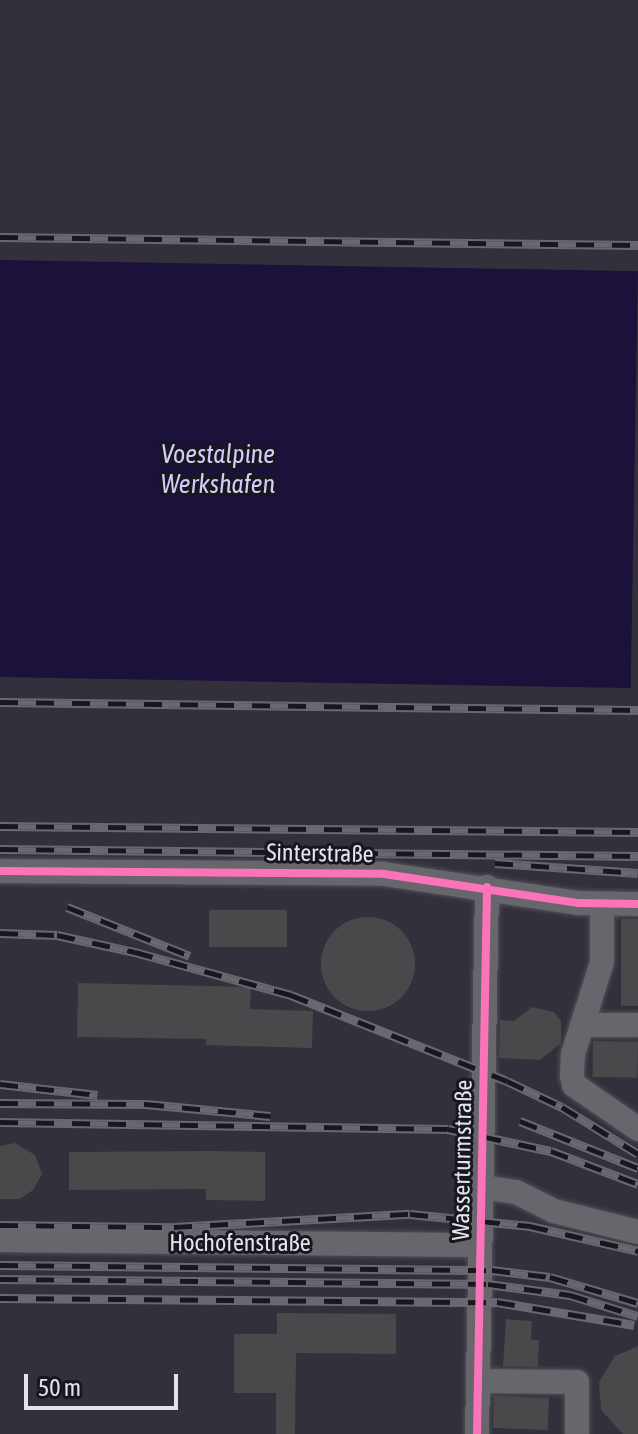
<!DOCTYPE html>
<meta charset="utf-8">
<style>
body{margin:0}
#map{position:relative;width:638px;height:1434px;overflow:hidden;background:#32303a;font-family:"Asap Condensed",sans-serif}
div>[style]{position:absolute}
.water>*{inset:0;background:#1c113a;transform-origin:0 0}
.building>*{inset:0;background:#4a484b;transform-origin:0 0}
.round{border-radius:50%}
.roads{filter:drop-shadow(0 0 2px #4f4e56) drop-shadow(0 0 2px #4f4e56)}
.minor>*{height:24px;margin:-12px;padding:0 12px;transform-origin:12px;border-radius:12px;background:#67666c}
.rail>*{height:9px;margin-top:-4.5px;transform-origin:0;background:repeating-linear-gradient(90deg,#17171e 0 18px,#696870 0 36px);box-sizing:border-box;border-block:2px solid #696870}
.cycleway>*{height:8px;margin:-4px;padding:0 4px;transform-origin:4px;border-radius:4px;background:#fb73b8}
span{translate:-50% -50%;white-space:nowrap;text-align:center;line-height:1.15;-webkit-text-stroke:6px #17171e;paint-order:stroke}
.street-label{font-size:24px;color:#e4e3ed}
.water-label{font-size:26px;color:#d3ccfd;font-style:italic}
.scale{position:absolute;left:24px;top:1374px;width:154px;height:36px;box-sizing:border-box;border:4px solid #e4e3ed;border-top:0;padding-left:10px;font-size:24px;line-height:28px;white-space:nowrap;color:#e4e3ed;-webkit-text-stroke:6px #17171e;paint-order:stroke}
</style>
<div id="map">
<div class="water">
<i style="left:0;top:260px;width:638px;height:417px;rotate:1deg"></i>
</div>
<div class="building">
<i style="left:209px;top:910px;width:78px;height:37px"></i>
<i class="round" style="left:321px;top:917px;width:94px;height:94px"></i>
<i style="left:621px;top:919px;width:17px;height:87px"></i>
<i style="clip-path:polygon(78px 983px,251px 987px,250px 1009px,313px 1011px,312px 1048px,206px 1045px,206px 1039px,77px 1037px)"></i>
<i style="clip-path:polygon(532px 1007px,554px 1012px,561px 1021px,561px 1043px,540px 1060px,499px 1058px,500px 1020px,514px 1021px)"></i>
<i style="left:593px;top:1041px;width:45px;height:36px;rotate:1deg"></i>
<i style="clip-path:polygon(15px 1143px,35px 1155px,42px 1174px,33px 1190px,20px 1199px,0 1199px,0 1146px)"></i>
<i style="clip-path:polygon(207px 1151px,265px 1152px,265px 1201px,206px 1200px,206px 1189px,69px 1190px,69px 1152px)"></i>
<i style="clip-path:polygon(277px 1313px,396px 1314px,396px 1354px,296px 1353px,295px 1434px,276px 1434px,276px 1393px,234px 1393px,234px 1334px,277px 1334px)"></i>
<i style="clip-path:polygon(506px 1319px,532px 1321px,531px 1340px,539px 1340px,538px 1367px,503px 1366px)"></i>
<i style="clip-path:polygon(638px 1346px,638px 1434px,623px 1434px,601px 1410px,599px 1382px,615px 1356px)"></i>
<i style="left:494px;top:1396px;width:55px;height:32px;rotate:2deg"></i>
</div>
<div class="roads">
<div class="minor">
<i style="left:0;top:871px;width:384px;rotate:0.4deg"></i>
<i style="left:384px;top:874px;width:197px;rotate:8.5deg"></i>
<i style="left:579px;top:903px;width:59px;rotate:1deg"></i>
<i style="left:602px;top:904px;width:58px;rotate:90deg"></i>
<i style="left:602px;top:962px;width:96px;rotate:107.5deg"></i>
<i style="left:573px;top:1054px;width:22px;rotate:93deg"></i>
<i style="left:572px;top:1076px;width:9px;rotate:77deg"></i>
<i style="left:574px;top:1085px;width:78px;rotate:34.5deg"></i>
<i style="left:582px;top:1025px;width:56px"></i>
<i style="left:481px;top:1187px;width:35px;rotate:8deg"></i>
<i style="left:516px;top:1192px;width:42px;rotate:26.6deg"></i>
<i style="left:554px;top:1211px;width:87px;rotate:14deg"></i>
<i style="left:0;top:1240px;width:480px;rotate:0.6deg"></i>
<i style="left:478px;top:1381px;width:99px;rotate:0.6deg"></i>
<i style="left:577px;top:1382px;width:52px;rotate:90deg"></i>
<i style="left:477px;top:1434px;width:547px;rotate:-88.95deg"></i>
</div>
</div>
<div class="rail">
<i style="left:0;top:237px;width:638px;rotate:0.72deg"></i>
<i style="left:0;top:702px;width:638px;rotate:0.72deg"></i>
<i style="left:0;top:826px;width:638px;rotate:0.54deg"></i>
<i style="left:0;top:849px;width:638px;rotate:0.63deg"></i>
<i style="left:495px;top:863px;width:143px;rotate:4deg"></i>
<i style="left:67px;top:907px;width:132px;rotate:21.7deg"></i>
<i style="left:0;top:933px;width:57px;rotate:2deg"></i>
<i style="left:57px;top:935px;width:80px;rotate:12.3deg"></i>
<i style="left:135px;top:952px;width:162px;rotate:15.4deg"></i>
<i style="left:291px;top:995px;width:232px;rotate:21.7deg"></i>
<i style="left:507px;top:1081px;width:61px;rotate:25.3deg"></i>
<i style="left:562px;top:1107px;width:89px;rotate:31.7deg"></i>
<i style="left:0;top:1084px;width:98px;rotate:6.5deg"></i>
<i style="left:0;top:1103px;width:146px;rotate:0.4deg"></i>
<i style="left:146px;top:1104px;width:125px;rotate:5.5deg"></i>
<i style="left:520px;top:1121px;width:127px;rotate:21.7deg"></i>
<i style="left:0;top:1122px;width:448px;rotate:0.9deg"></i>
<i style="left:448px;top:1129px;width:105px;rotate:12.1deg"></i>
<i style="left:551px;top:1151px;width:93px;rotate:20.8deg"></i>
<i style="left:0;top:1225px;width:174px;rotate:0.7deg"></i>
<i style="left:174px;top:1227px;width:236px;rotate:-3.2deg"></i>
<i style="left:410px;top:1214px;width:121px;rotate:5.7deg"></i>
<i style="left:530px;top:1226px;width:111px;rotate:13deg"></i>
<i style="left:0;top:1265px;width:492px;rotate:0.6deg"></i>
<i style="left:492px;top:1270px;width:58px;rotate:6.9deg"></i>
<i style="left:550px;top:1277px;width:92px;rotate:16.5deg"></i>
<i style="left:0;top:1279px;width:488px;rotate:0.6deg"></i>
<i style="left:488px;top:1284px;width:83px;rotate:7.6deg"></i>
<i style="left:570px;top:1295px;width:71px;rotate:17.2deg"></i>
<i style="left:0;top:1298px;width:497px;rotate:0.5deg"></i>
<i style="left:497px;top:1302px;width:139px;rotate:9.5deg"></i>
</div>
<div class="cycleway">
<i style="left:0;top:871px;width:384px;rotate:0.4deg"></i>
<i style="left:384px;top:874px;width:197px;rotate:8.5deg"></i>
<i style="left:579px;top:903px;width:59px;rotate:1deg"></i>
<i style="left:477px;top:1434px;width:547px;rotate:-88.95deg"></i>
</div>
<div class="street-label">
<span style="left:320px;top:853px;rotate:1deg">Sinterstraße</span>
<span style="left:462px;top:1160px;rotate:-89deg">Wasserturmstraße</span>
<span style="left:240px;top:1243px">Hochofenstraße</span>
</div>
<div class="water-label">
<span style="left:218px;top:470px">Voestalpine<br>Werkshafen</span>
</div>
<div class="scale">50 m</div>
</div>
